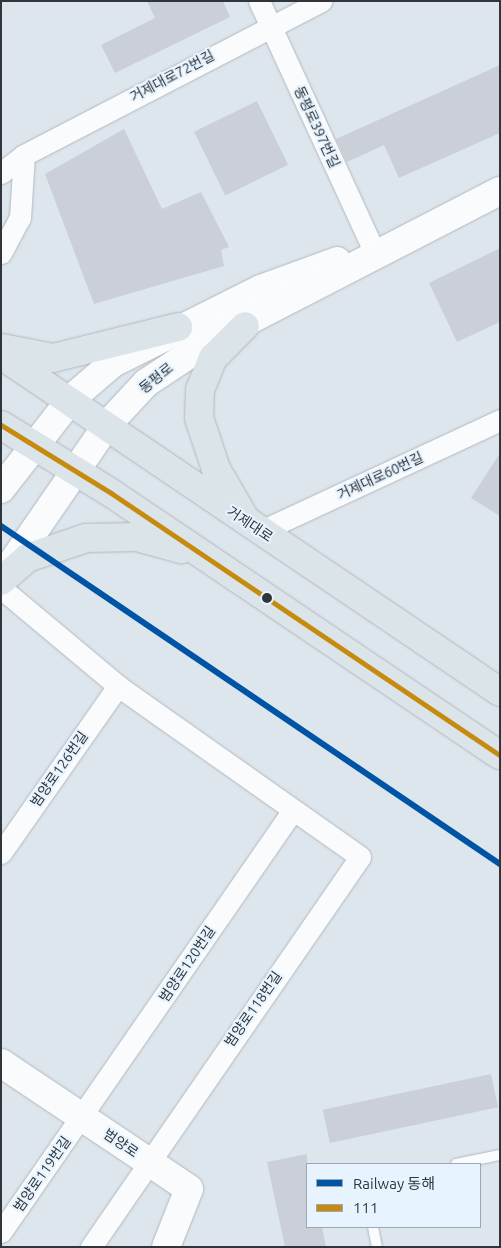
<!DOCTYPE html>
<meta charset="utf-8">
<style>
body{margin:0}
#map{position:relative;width:501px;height:1248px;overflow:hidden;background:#dee6ed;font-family:Ubuntu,"Noto Sans KR",sans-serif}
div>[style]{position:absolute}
.building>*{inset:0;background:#cacfd8;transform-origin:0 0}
.roads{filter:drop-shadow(0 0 1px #b2b8be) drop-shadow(0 0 1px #b2b8be)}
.lane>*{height:10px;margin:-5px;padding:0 5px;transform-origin:5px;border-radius:5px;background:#fafbfc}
.street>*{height:21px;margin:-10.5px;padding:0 10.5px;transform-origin:10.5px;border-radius:10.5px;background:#fafbfc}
.secondary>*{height:28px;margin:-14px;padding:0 14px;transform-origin:14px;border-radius:14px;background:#fafbfc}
.primary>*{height:28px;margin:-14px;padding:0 14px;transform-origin:14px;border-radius:14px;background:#dbe4e8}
.bus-1>*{height:5px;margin:-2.5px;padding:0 2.5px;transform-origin:2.5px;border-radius:2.5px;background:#c58a0e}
.rail-1>*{height:6px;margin:-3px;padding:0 3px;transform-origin:3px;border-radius:3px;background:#0054a6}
.dots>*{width:14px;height:14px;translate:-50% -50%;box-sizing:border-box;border:2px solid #e7f3fe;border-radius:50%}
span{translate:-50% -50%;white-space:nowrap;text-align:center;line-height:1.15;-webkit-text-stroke:4px #e7f3fe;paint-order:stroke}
.street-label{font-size:14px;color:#2f353a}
.frame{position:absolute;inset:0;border:2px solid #2f353a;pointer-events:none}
.legend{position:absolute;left:306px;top:1163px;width:175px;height:65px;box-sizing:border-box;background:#e7f3fe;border:1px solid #9da7b0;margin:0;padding:6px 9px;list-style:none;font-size:15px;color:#2f353a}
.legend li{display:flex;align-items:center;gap:10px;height:25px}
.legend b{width:25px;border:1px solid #9da7b0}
</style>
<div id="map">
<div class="building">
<i style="clip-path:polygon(147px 1px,223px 1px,230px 17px,115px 73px,101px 45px,155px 18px)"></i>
<i style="clip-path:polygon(500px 65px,500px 133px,399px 178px,384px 145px,347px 162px,336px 139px)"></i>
<i style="left:257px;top:101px;width:71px;height:70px;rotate:64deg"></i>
<i style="clip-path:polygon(124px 129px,162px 209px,201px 192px,229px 247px,221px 250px,224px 266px,94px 304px,45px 174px)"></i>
<i style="clip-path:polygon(500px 248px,500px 322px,457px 342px,429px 283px)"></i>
<i style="clip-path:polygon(500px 453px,500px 516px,471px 498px)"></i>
<i style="left:491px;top:1074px;width:34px;height:172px;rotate:78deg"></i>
<i style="clip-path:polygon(307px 1154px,307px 1227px,322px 1227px,326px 1247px,285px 1247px,267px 1162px)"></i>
</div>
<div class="roads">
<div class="lane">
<i style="left:456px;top:1164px;width:45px;rotate:-11.6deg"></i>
<i style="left:373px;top:1227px;width:20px;rotate:79deg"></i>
</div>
<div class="street">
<i style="left:259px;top:1px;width:277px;rotate:65.3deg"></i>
<i style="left:1px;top:173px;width:29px;rotate:-38deg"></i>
<i style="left:24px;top:155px;width:335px;rotate:-27.4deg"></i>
<i style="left:1px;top:253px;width:40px;rotate:-62deg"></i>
<i style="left:20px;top:218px;width:63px;rotate:-86.4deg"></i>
<i style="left:261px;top:531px;width:264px;rotate:-24.9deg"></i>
<i style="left:1px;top:588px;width:153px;rotate:39.9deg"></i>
<i style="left:118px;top:686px;width:296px;rotate:35.2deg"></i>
<i style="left:360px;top:857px;width:474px;rotate:124.6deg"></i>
<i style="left:1px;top:853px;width:204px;rotate:-55deg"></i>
<i style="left:1px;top:1232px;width:513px;rotate:-55.32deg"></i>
</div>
<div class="secondary">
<i style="left:1px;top:489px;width:114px;rotate:-52.1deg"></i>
<i style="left:71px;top:399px;width:55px;rotate:-40.6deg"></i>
<i style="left:113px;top:363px;width:165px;rotate:-26.6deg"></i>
<i style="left:261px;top:289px;width:81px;rotate:-20.2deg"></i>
<i style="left:3px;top:576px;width:183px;rotate:-55.4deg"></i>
<i style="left:107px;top:425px;width:57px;rotate:-47.1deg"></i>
<i style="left:146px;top:383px;width:78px;rotate:-33.5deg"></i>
<i style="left:211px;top:340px;width:325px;rotate:-27.3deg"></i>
<i style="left:1px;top:1063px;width:226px;rotate:33.8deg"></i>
<i style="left:189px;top:1189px;width:62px;rotate:111.6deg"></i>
</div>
<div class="primary">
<i style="left:2px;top:348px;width:52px;rotate:11.1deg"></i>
<i style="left:53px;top:358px;width:129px;rotate:-13.9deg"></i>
<i style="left:1px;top:355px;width:602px;rotate:34.03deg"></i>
<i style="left:1px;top:425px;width:129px;rotate:31.7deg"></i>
<i style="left:111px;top:493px;width:469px;rotate:34deg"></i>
<i style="left:244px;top:517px;width:56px;rotate:-120.3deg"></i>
<i style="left:216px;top:469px;width:54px;rotate:-108.4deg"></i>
<i style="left:199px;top:418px;width:28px;rotate:-88deg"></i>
<i style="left:200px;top:390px;width:35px;rotate:-68deg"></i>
<i style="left:213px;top:358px;width:45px;rotate:-45deg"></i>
<i style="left:1px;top:581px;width:35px;rotate:-41deg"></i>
<i style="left:27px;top:558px;width:62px;rotate:-18.7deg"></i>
<i style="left:86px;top:538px;width:51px;rotate:-1.1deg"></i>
<i style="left:137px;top:537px;width:46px;rotate:15.3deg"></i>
</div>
</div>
<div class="bus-1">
<i style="left:1px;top:425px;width:129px;rotate:31.7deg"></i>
<i style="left:111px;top:493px;width:469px;rotate:34deg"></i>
</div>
<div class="rail-1">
<i style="left:1px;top:526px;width:603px;rotate:34.11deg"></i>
</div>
<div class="dots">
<i style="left:267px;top:598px;background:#2f353a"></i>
</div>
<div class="street-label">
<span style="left:172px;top:76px;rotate:-28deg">거제대로72번길</span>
<span style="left:317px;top:127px;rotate:65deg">동평로397번길</span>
<span style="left:156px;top:378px;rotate:-39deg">동평로</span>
<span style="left:380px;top:476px;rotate:-25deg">거제대로60번길</span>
<span style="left:250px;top:524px;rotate:34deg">거제대로</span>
<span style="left:59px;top:769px;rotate:-55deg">범양로126번길</span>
<span style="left:187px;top:964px;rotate:-56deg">범양로120번길</span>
<span style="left:253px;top:1009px;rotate:-55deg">범양로118번길</span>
<span style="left:121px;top:1143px;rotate:34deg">범양로</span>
<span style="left:42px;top:1174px;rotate:-55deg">범양로119번길</span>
</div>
<div class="frame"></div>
<ul class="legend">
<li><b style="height:6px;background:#0054a6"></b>Railway 동해</li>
<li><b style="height:6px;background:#c58a0e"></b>111</li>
</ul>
</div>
